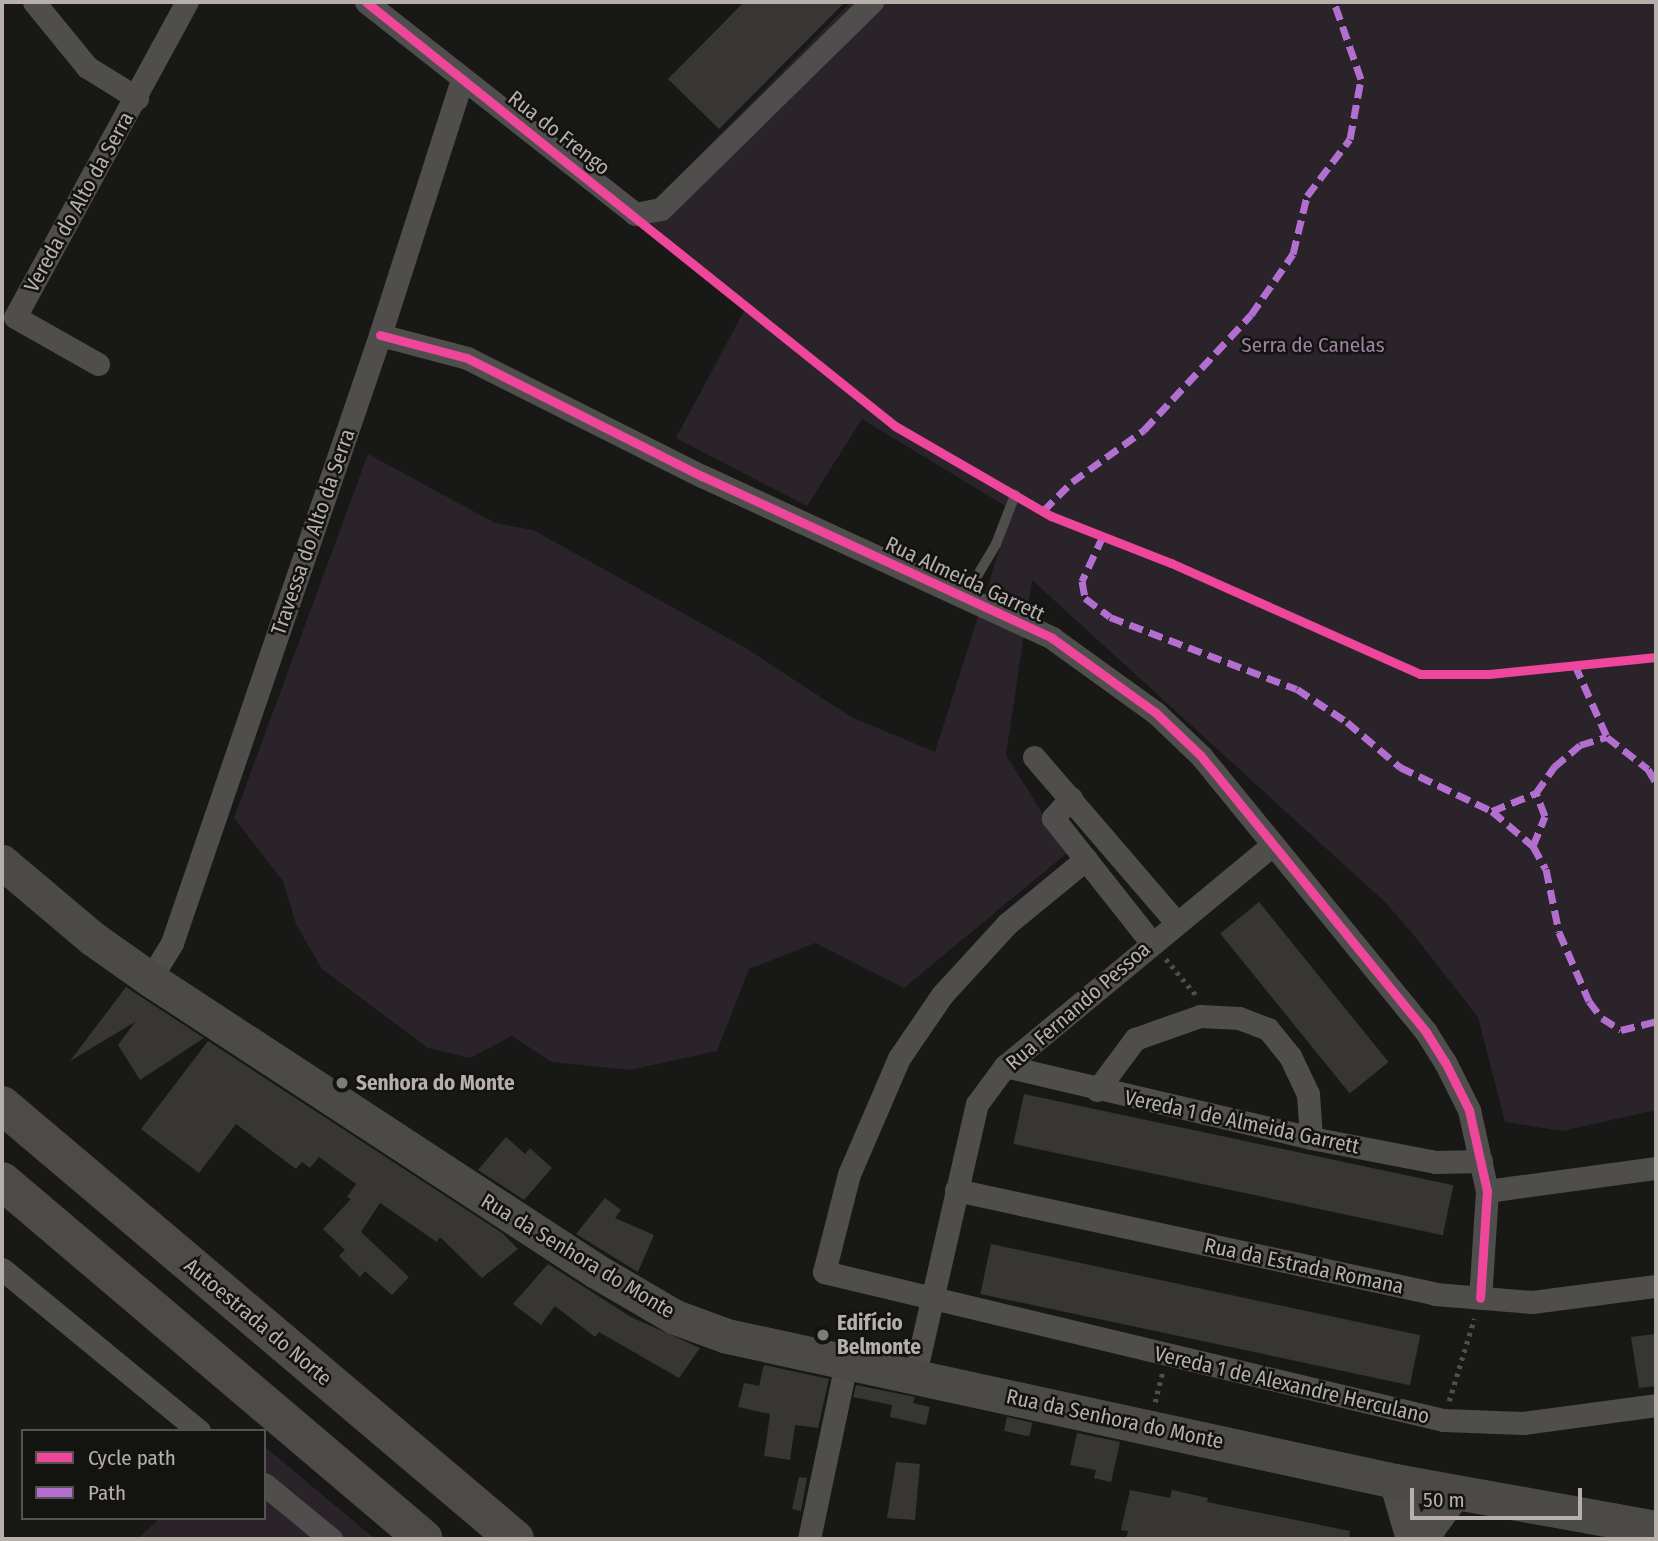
<!DOCTYPE html>
<meta charset="utf-8">
<style>
body{margin:0}
#map{position:relative;width:1658px;height:1541px;overflow:hidden;background:#181817;font-family:"Fira Sans Condensed",sans-serif}
div>[style]{position:absolute}
.green>*{inset:0;background:#2a232a}
.building>*{inset:0;background:#373635;transform-origin:0 0}
.path>*{height:4.5px;margin-top:-2.25px;transform-origin:0;background:repeating-linear-gradient(90deg,#514f4d 0 3.5px,transparent 0 8.5px)}
.lane>*{height:10px;margin:-5px;padding:0 5px;transform-origin:5px;border-radius:5px;background:#504e4c}
.street>*{height:23px;margin:-11.5px;padding:0 11.5px;transform-origin:11.5px;border-radius:11.5px;background:#504e4c}
.secondary>*{height:32px;margin:-16px;padding:0 16px;transform-origin:16px;border-radius:16px;background:#4e4d4b}
.primary>*{height:35px;margin:-17.5px;padding:0 17.5px;transform-origin:17.5px;border-radius:17.5px;background:#4c4a49}
.highway>*{height:38px;margin:-19px;padding:0 19px;transform-origin:19px;border-radius:19px;background:#4d4a49}
.quiet>*{height:7px;margin-top:-3.5px;transform-origin:0;background:repeating-linear-gradient(90deg,#b36fd0 0 14px,transparent 0 21px)}
.cycleway>*{height:9px;margin:-4.5px;padding:0 4.5px;transform-origin:4.5px;border-radius:4.5px;background:#ed469a}
.dots>*{width:19px;height:19px;translate:-50% -50%;box-sizing:border-box;border:4px solid #131312;border-radius:50%}
span{translate:-50% -50%;white-space:nowrap;text-align:center;line-height:1.15;-webkit-text-stroke:5px #131312;paint-order:stroke}
.street-label{font-size:21px;color:#b7b0aa}
.park-label{font-size:21px;color:#9d82a1}
.poi-label{font-size:21px;color:#b7b0aa;font-weight:700}
.left{translate:0 -50%;text-align:left}
.frame{position:absolute;inset:0;border:4px solid #b7b0aa;pointer-events:none}
.legend{position:absolute;left:21px;top:1429px;width:245px;height:91px;box-sizing:border-box;background:#131312;border:2px solid #55524f;margin:0;padding:9px 12px;list-style:none;font-size:21px;color:#b7b0aa}
.legend li{display:flex;align-items:center;gap:14px;height:35px}
.legend b{width:35px;border:2px solid #55524f}
.scale{position:absolute;left:1410px;top:1488px;width:172px;height:32px;box-sizing:border-box;border:4px solid #b7b0aa;border-top:0;padding-left:9px;font-size:21px;line-height:24px;white-space:nowrap;color:#b7b0aa;-webkit-text-stroke:5px #131312;paint-order:stroke}
</style>
<div id="map">
<div class="green">
<i style="clip-path:polygon(851px 2px,1656px 2px,1656px 1110px,1562px 1131px,1505px 1122px,1478px 1017px,1413px 934px,1386px 903px,1032px 580px,1006px 755px,1067px 853px,904px 988px,815px 943px,749px 969px,717px 1051px,630px 1070px,552px 1062px,512px 1036px,470px 1058px,428px 1048px,322px 969px,296px 924px,283px 881px,234px 818px,368px 454px,495px 523px,533px 530px,744px 647px,851px 717px,935px 752px,1012px 510px,862px 419px,807px 506px,676px 438px,744px 311px,632px 205px,654px 201px)"></i>
<i style="clip-path:polygon(264px 1446px,375px 1539px,138px 1539px,160px 1518px,264px 1518px)"></i>
</div>
<div class="building">
<i style="clip-path:polygon(744px 2px,845px 2px,719px 129px,668px 79px)"></i>
<i style="left:1259px;top:902px;width:206px;height:50px;rotate:51deg"></i>
<i style="clip-path:polygon(126px 987px,204px 1038px,140px 1080px,118px 1045px,135px 1022px,70px 1061px)"></i>
<i style="clip-path:polygon(208px 1041px,502px 1233px,518px 1249px,482px 1278px,440px 1237px,437px 1242px,380px 1203px,361px 1232px,409px 1277px,392px 1295px,365px 1271px,360px 1277px,339px 1256px,345px 1250px,323px 1229px,351px 1199px,347px 1197px,356px 1184px,319px 1157px,310px 1168px,302px 1162px,296px 1169px,236px 1124px,199px 1173px,141px 1129px)"></i>
<i style="left:1024px;top:1094px;width:439px;height:51px;rotate:12deg"></i>
<i style="clip-path:polygon(506px 1137px,525px 1154px,530px 1148px,552px 1168px,524px 1200px,478px 1170px)"></i>
<i style="clip-path:polygon(605px 1198px,621px 1210px,615px 1218px,654px 1235px,638px 1272px,576px 1234px)"></i>
<i style="left:991px;top:1244px;width:439px;height:51px;rotate:12deg"></i>
<i style="clip-path:polygon(548px 1264px,631px 1317px,700px 1348px,679px 1378px,599px 1332px,595px 1337px,555px 1306px,541px 1325px,513px 1304px)"></i>
<i style="clip-path:polygon(1656px 1334px,1656px 1386px,1639px 1388px,1631px 1337px)"></i>
<i style="clip-path:polygon(764px 1365px,829px 1379px,818px 1428px,795px 1425px,790px 1460px,764px 1456px,770px 1414px,738px 1407px,744px 1383px,759px 1386px)"></i>
<i style="clip-path:polygon(856px 1385px,915px 1397px,913px 1403px,930px 1407px,926px 1425px,890px 1417px,892px 1405px,853px 1397px)"></i>
<i style="left:1007px;top:1417px;width:26px;height:14px;rotate:13deg"></i>
<i style="clip-path:polygon(1077px 1433px,1120px 1442px,1111px 1482px,1094px 1478px,1096px 1470px,1070px 1465px)"></i>
<i style="clip-path:polygon(896px 1462px,920px 1464px,915px 1520px,887px 1518px)"></i>
<i style="clip-path:polygon(799px 1477px,807px 1478px,801px 1511px,792px 1509px)"></i>
<i style="clip-path:polygon(1130px 1490px,1170px 1498px,1172px 1490px,1208px 1498px,1207px 1502px,1350px 1531px,1349px 1539px,1126px 1539px,1128px 1531px,1121px 1530px)"></i>
</div>
<div class="path">
<i style="left:1166px;top:959px;width:47px;rotate:50.2deg"></i>
<i style="left:1449px;top:1401px;width:86px;rotate:-73deg"></i>
<i style="left:1155px;top:1402px;width:30px;rotate:-76deg"></i>
</div>
<div class="lane">
<i style="left:964px;top:598px;width:63px;rotate:-59.3deg"></i>
<i style="left:996px;top:544px;width:53px;rotate:-68.8deg"></i>
</div>
<div class="street">
<i style="left:34px;top:2px;width:84px;rotate:50.8deg"></i>
<i style="left:87px;top:67px;width:59px;rotate:31.8deg"></i>
<i style="left:366px;top:2px;width:342px;rotate:38.2deg"></i>
<i style="left:635px;top:214px;width:26px;rotate:-11deg"></i>
<i style="left:661px;top:209px;width:296px;rotate:-44.5deg"></i>
<i style="left:380px;top:335px;width:90px;rotate:14.8deg"></i>
<i style="left:467px;top:358px;width:263px;rotate:26.7deg"></i>
<i style="left:702px;top:476px;width:386px;rotate:24.8deg"></i>
<i style="left:1052px;top:638px;width:128px;rotate:35.8deg"></i>
<i style="left:1156px;top:713px;width:62px;rotate:43.7deg"></i>
<i style="left:1201px;top:756px;width:356px;rotate:50.8deg"></i>
<i style="left:1426px;top:1032px;width:36px;rotate:58deg"></i>
<i style="left:1445px;top:1062px;width:54px;rotate:63.4deg"></i>
<i style="left:1469px;top:1110px;width:83px;rotate:77.5deg"></i>
<i style="left:1487px;top:1191px;width:107px;rotate:93.7deg"></i>
<i style="left:98px;top:364px;width:95px;rotate:-150.5deg"></i>
<i style="left:15px;top:317px;width:359px;rotate:-61.4deg"></i>
<i style="left:1034px;top:757px;width:218px;rotate:49.3deg"></i>
<i style="left:1071px;top:798px;width:27px;rotate:132deg"></i>
<i style="left:1053px;top:818px;width:158px;rotate:51.7deg"></i>
<i style="left:1086px;top:859px;width:102px;rotate:140.6deg"></i>
<i style="left:1007px;top:924px;width:96px;rotate:132.5deg"></i>
<i style="left:942px;top:995px;width:76px;rotate:124.3deg"></i>
<i style="left:899px;top:1058px;width:126px;rotate:113.3deg"></i>
<i style="left:849px;top:1174px;width:101px;rotate:104.3deg"></i>
<i style="left:824px;top:1272px;width:636px;rotate:13.45deg"></i>
<i style="left:1443px;top:1420px;width:80px;rotate:2.1deg"></i>
<i style="left:1523px;top:1423px;width:134px;rotate:-7.7deg"></i>
<i style="left:150px;top:979px;width:42px;rotate:-58.6deg"></i>
<i style="left:172px;top:943px;width:643px;rotate:-71.11deg"></i>
<i style="left:380px;top:335px;width:269px;rotate:-72.2deg"></i>
<i style="left:1005px;top:1066px;width:314px;rotate:13.2deg"></i>
<i style="left:1311px;top:1138px;width:127px;rotate:10.9deg"></i>
<i style="left:1436px;top:1162px;width:45px;rotate:-1.3deg"></i>
<i style="left:1097px;top:1090px;width:64px;rotate:-53.3deg"></i>
<i style="left:1135px;top:1039px;width:69px;rotate:-19.5deg"></i>
<i style="left:1200px;top:1016px;width:39px;rotate:3deg"></i>
<i style="left:1239px;top:1018px;width:31px;rotate:21deg"></i>
<i style="left:1268px;top:1029px;width:35px;rotate:51deg"></i>
<i style="left:1290px;top:1056px;width:42px;rotate:64.7deg"></i>
<i style="left:1308px;top:1094px;width:44px;rotate:86.1deg"></i>
<i style="left:956px;top:1190px;width:490px;rotate:12.2deg"></i>
<i style="left:1435px;top:1294px;width:97px;rotate:4.7deg"></i>
<i style="left:1532px;top:1302px;width:125px;rotate:-7.4deg"></i>
<i style="left:1487px;top:1191px;width:171px;rotate:-7.8deg"></i>
<i style="left:2px;top:1269px;width:255px;rotate:39.4deg"></i>
<i style="left:915px;top:1374px;width:277px;rotate:-77.1deg"></i>
<i style="left:977px;top:1104px;width:47px;rotate:-53.6deg"></i>
<i style="left:1005px;top:1066px;width:347px;rotate:-39.6deg"></i>
<i style="left:264px;top:1484px;width:87px;rotate:39.4deg"></i>
<i style="left:809px;top:1539px;width:184px;rotate:-78.1deg"></i>
</div>
<div class="secondary">
<i style="left:1395px;top:1481px;width:60px;rotate:73.7deg"></i>
<i style="left:1422px;top:1539px;width:58px;rotate:-54.1deg"></i>
</div>
<div class="primary">
<i style="left:2px;top:862px;width:118px;rotate:40.2deg"></i>
<i style="left:92px;top:938px;width:71px;rotate:35.3deg"></i>
<i style="left:150px;top:979px;width:533px;rotate:33.21deg"></i>
<i style="left:596px;top:1271px;width:91px;rotate:30.2deg"></i>
<i style="left:675px;top:1317px;width:55px;rotate:20.1deg"></i>
<i style="left:727px;top:1336px;width:684px;rotate:12.25deg"></i>
<i style="left:1395px;top:1481px;width:265px;rotate:10.2deg"></i>
</div>
<div class="highway">
<i style="left:2px;top:1105px;width:672px;rotate:40.23deg"></i>
<i style="left:2px;top:1181px;width:553px;rotate:40.31deg"></i>
</div>
<div class="quiet">
<i style="left:1043px;top:511px;width:41px;rotate:-45deg"></i>
<i style="left:1072px;top:482px;width:89px;rotate:-35.8deg"></i>
<i style="left:1144px;top:430px;width:157px;rotate:-47.1deg"></i>
<i style="left:1251px;top:315px;width:74px;rotate:-55.5deg"></i>
<i style="left:1293px;top:254px;width:60px;rotate:-76.4deg"></i>
<i style="left:1307px;top:196px;width:71px;rotate:-53deg"></i>
<i style="left:1350px;top:139px;width:61px;rotate:-79.6deg"></i>
<i style="left:1361px;top:79px;width:82px;rotate:-109.3deg"></i>
<i style="left:1103px;top:536px;width:50px;rotate:115deg"></i>
<i style="left:1082px;top:581px;width:17px;rotate:80deg"></i>
<i style="left:1085px;top:598px;width:31px;rotate:37deg"></i>
<i style="left:1110px;top:617px;width:200px;rotate:21.1deg"></i>
<i style="left:1297px;top:689px;width:60px;rotate:33.4deg"></i>
<i style="left:1347px;top:722px;width:70px;rotate:40.3deg"></i>
<i style="left:1400px;top:767px;width:102px;rotate:25.6deg"></i>
<i style="left:1492px;top:811px;width:54px;rotate:40.5deg"></i>
<i style="left:1533px;top:846px;width:26px;rotate:61deg"></i>
<i style="left:1546px;top:869px;width:64px;rotate:78.3deg"></i>
<i style="left:1559px;top:932px;width:75px;rotate:66.5deg"></i>
<i style="left:1589px;top:1001px;width:21px;rotate:53deg"></i>
<i style="left:1602px;top:1018px;width:22px;rotate:32deg"></i>
<i style="left:1621px;top:1030px;width:36px;rotate:-14deg"></i>
<i style="left:1575px;top:665px;width:79px;rotate:66deg"></i>
<i style="left:1607px;top:737px;width:52px;rotate:38deg"></i>
<i style="left:1648px;top:769px;width:16px;rotate:60deg"></i>
<i style="left:1492px;top:811px;width:48px;rotate:-22.2deg"></i>
<i style="left:1536px;top:793px;width:32px;rotate:-55deg"></i>
<i style="left:1554px;top:767px;width:34px;rotate:-40deg"></i>
<i style="left:1580px;top:745px;width:28px;rotate:-17deg"></i>
<i style="left:1533px;top:846px;width:32px;rotate:-68deg"></i>
<i style="left:1545px;top:816px;width:25px;rotate:-111deg"></i>
</div>
<div class="cycleway">
<i style="left:366px;top:2px;width:678px;rotate:38.71deg"></i>
<i style="left:895px;top:426px;width:180px;rotate:30deg"></i>
<i style="left:1051px;top:516px;width:129px;rotate:21.4deg"></i>
<i style="left:1171px;top:563px;width:273px;rotate:24deg"></i>
<i style="left:1420px;top:674px;width:69px"></i>
<i style="left:1489px;top:674px;width:168px;rotate:-5.8deg"></i>
<i style="left:380px;top:335px;width:90px;rotate:14.8deg"></i>
<i style="left:467px;top:358px;width:263px;rotate:26.7deg"></i>
<i style="left:702px;top:476px;width:386px;rotate:24.8deg"></i>
<i style="left:1052px;top:638px;width:128px;rotate:35.8deg"></i>
<i style="left:1156px;top:713px;width:62px;rotate:43.7deg"></i>
<i style="left:1201px;top:756px;width:356px;rotate:50.8deg"></i>
<i style="left:1426px;top:1032px;width:36px;rotate:58deg"></i>
<i style="left:1445px;top:1062px;width:54px;rotate:63.4deg"></i>
<i style="left:1469px;top:1110px;width:83px;rotate:77.5deg"></i>
<i style="left:1487px;top:1191px;width:107px;rotate:93.7deg"></i>
</div>
<div class="dots">
<i style="left:342px;top:1083px;background:#7f7b77"></i>
<i style="left:823px;top:1335px;background:#7f7b77"></i>
</div>
<div class="street-label">
<span style="left:559px;top:133px;rotate:38deg">Rua do Frengo</span>
<span style="left:79px;top:202px;rotate:-61deg">Vereda do Alto da Serra</span>
<span style="left:313px;top:532px;rotate:-71deg">Travessa do Alto da Serra</span>
<span style="left:965px;top:579px;rotate:25deg">Rua Almeida Garrett</span>
<span style="left:1078px;top:1006px;rotate:-41deg">Rua Fernando Pessoa</span>
<span style="left:1242px;top:1122px;rotate:12deg">Vereda 1 de Almeida Garrett</span>
<span style="left:578px;top:1256px;rotate:31deg">Rua da Senhora do Monte</span>
<span style="left:1304px;top:1266px;rotate:12deg">Rua da Estrada Romana</span>
<span style="left:258px;top:1322px;rotate:40deg">Autoestrada do Norte</span>
<span style="left:1292px;top:1385px;rotate:13deg">Vereda 1 de Alexandre Herculano</span>
<span style="left:1115px;top:1419px;rotate:12deg">Rua da Senhora do Monte</span>
</div>
<div class="park-label">
<span style="left:1313px;top:345px">Serra de Canelas</span>
</div>
<div class="poi-label">
<span class="left" style="left:356px;top:1083px">Senhora do Monte</span>
<span class="left" style="left:837px;top:1335px">Edifício<br>Belmonte</span>
</div>
<div class="frame"></div>
<ul class="legend">
<li><b style="height:9px;background:#ed469a"></b>Cycle path</li>
<li><b style="height:9px;background:#b36fd0"></b>Path</li>
</ul>
<div class="scale">50 m</div>
</div>
